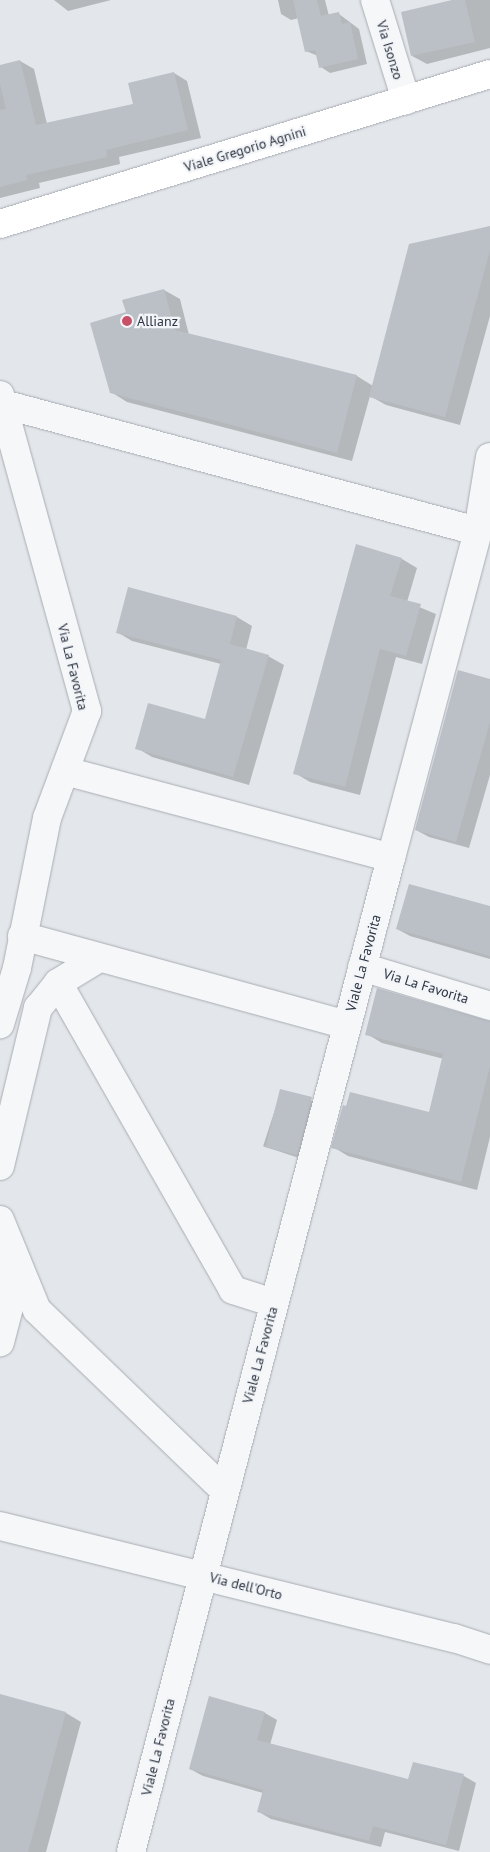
<!DOCTYPE html>
<style>
body{margin:0}
#map{position:relative;width:490px;height:1852px;overflow:hidden;background:#e3e6ea;font-family:"PT Sans",sans-serif}
div>[style]{position:absolute}
.shadow>*{inset:0;background:#0003;transform-origin:0 0}
.building>*{inset:0;background:#bbc0c7;transform-origin:0 0}
.roads{filter:drop-shadow(0 0 1px #a8adb4) drop-shadow(0 0 1px #a8adb4)}
.minor>*{height:28px;margin:-14px;padding:0 14px;transform-origin:14px;border-radius:14px;background:#f6f7f9}
.secondary>*{height:28px;margin:-14px;padding:0 14px;transform-origin:14px;border-radius:14px;background:#fff}
.dots>*{width:14px;height:14px;translate:-50% -50%;box-sizing:border-box;border:2px solid #f3f5f8;border-radius:50%}
span{translate:-50% -50%;white-space:nowrap;text-align:center;line-height:1.15;-webkit-text-stroke:4.5px #f3f5f8;paint-order:stroke}
.street-label{font-size:14px;color:#2c3542}
.poi-label{font-size:14px;color:#2c3542}
.left{translate:0 -50%;text-align:left}
</style>
<div id="map">
<div class="shadow">
<i style="clip-path:polygon(54px 0,111px 0,68px 11px)"></i>
<i style="clip-path:polygon(278px 0,325px 0,329px 16px,339px 14px,359px 29px,367px 64px,330px 73px,321px 67px,318px 56px,306px 51px,299px 18px,291px 20px,281px 14px)"></i>
<i style="clip-path:polygon(458px 0,490px 0,490px 48px,427px 64px,412px 56px)"></i>
<i style="clip-path:polygon(20px 61px,34px 69px,47px 124px,135px 104px,174px 73px,187px 81px,201px 138px,119px 157px,120px 164px,39px 183px,40px 188px,0 198px,0 66px)"></i>
<i style="clip-path:polygon(490px 227px,490px 316px,460px 425px,386px 405px,370px 396px,352px 461px,127px 402px,111px 392px,127px 313px,164px 290px,180px 299px,189px 335px,357px 376px,373px 386px)"></i>
<i style="clip-path:polygon(357px 546px,402px 559px,417px 568px,407px 602px,436px 614px,422px 664px,396px 657px,360px 795px,310px 782px,295px 773px)"></i>
<i style="clip-path:polygon(237px 617px,252px 626px,246px 650px,268px 656px,284px 665px,249px 785px,152px 757px,137px 748px,206px 721px,221px 664px,132px 641px,117px 632px)"></i>
<i style="clip-path:polygon(490px 680px,490px 775px,469px 848px,429px 837px,416px 830px)"></i>
<i style="clip-path:polygon(490px 908px,490px 959px,410px 936px,397px 929px)"></i>
<i style="clip-path:polygon(490px 1022px,490px 1137px,477px 1190px,348px 1156px,333px 1147px,347px 1107px,430px 1113px,444px 1059px,382px 1043px,367px 1034px)"></i>
<i style="left:281px;top:1091px;width:42px;height:58px;rotate:18deg"></i>
<i style="clip-path:polygon(0 1695px,66px 1713px,81px 1722px,46px 1852px,0 1852px)"></i>
<i style="clip-path:polygon(210px 1698px,265px 1713px,277px 1720px,270px 1745px,409px 1780px,414px 1763px,464px 1776px,476px 1783px,459px 1851px,385px 1832px,381px 1847px,271px 1819px,259px 1812px,263px 1793px,203px 1776px,190px 1769px)"></i>
</div>
<div class="building">
<i style="clip-path:polygon(293px 0,317px 0,321px 16px,339px 12px,342px 24px,350px 22px,358px 59px,319px 68px,315px 50px,305px 52px)"></i>
<i style="clip-path:polygon(452px 0,465px 0,475px 42px,411px 56px,401px 12px)"></i>
<i style="clip-path:polygon(20px 60px,36px 125px,133px 104px,128px 83px,174px 72px,188px 130px,106px 150px,107px 157px,26px 175px,27px 180px,0 187px,0 110px,6px 109px,0 84px,0 65px)"></i>
<i style="clip-path:polygon(490px 226px,490px 250px,445px 417px,369px 397px,409px 244px)"></i>
<i style="clip-path:polygon(164px 289px,175px 330px,357px 375px,337px 453px,110px 393px,90px 323px,126px 312px,122px 300px)"></i>
<i style="clip-path:polygon(356px 544px,402px 558px,390px 596px,421px 604px,406px 656px,380px 649px,345px 787px,293px 774px)"></i>
<i style="clip-path:polygon(128px 587px,237px 616px,230px 644px,269px 655px,233px 777px,135px 749px,148px 703px,205px 719px,221px 660px,116px 633px)"></i>
<i style="clip-path:polygon(458px 670px,490px 679px,490px 722px,456px 842px,415px 830px)"></i>
<i style="clip-path:polygon(409px 884px,490px 906px,490px 956px,396px 929px)"></i>
<i style="clip-path:polygon(377px 988px,490px 1021px,490px 1066px,461px 1182px,331px 1148px,343px 1105px,346px 1106px,350px 1092px,429px 1112px,443px 1054px,365px 1035px)"></i>
<i style="left:280px;top:1089px;width:33px;height:60px;rotate:14deg"></i>
<i style="clip-path:polygon(0 1694px,66px 1712px,28px 1852px,0 1852px)"></i>
<i style="clip-path:polygon(209px 1696px,265px 1712px,257px 1740px,408px 1779px,413px 1762px,464px 1774px,446px 1845px,373px 1826px,369px 1841px,257px 1812px,263px 1790px,189px 1769px)"></i>
</div>
<div class="roads">
<div class="minor">
<i style="left:375px;top:0;width:105px;rotate:72.8deg"></i>
<i style="left:0;top:395px;width:328px;rotate:74.6deg"></i>
<i style="left:87px;top:711px;width:114px;rotate:110.5deg"></i>
<i style="left:47px;top:818px;width:153px;rotate:101.3deg"></i>
<i style="left:17px;top:968px;width:59px;rotate:106.9deg"></i>
<i style="left:3px;top:404px;width:492px;rotate:15deg"></i>
<i style="left:65px;top:771px;width:337px;rotate:14.9deg"></i>
<i style="left:391px;top:858px;width:1027px;rotate:104.66deg"></i>
<i style="left:391px;top:858px;width:338px;rotate:-75.1deg"></i>
<i style="left:478px;top:531px;width:75px;rotate:-80.8deg"></i>
<i style="left:22px;top:936px;width:337px;rotate:15.3deg"></i>
<i style="left:99px;top:958px;width:48px;rotate:148.6deg"></i>
<i style="left:58px;top:983px;width:353px;rotate:60.3deg"></i>
<i style="left:233px;top:1290px;width:43px;rotate:17.6deg"></i>
<i style="left:362px;top:967px;width:134px;rotate:16.9deg"></i>
<i style="left:0;top:1166px;width:163px;rotate:-76.5deg"></i>
<i style="left:38px;top:1008px;width:32px;rotate:-51deg"></i>
<i style="left:0;top:1220px;width:97px;rotate:67.7deg"></i>
<i style="left:37px;top:1310px;width:260px;rotate:43.9deg"></i>
<i style="left:0;top:1266px;width:32px;rotate:68deg"></i>
<i style="left:12px;top:1296px;width:48px;rotate:104.6deg"></i>
<i style="left:0;top:1526px;width:468px;rotate:13.9deg"></i>
<i style="left:454px;top:1638px;width:38px;rotate:18deg"></i>
</div>
<div class="secondary">
<i style="left:0;top:224px;width:512px;rotate:-17.02deg"></i>
</div>
</div>
<div class="dots">
<i style="left:127px;top:321px;background:#c75067"></i>
</div>
<div class="street-label">
<span style="left:390px;top:50px;rotate:73deg">Via Isonzo</span>
<span style="left:245px;top:149px;rotate:-17deg">Viale Gregorio Agnini</span>
<span style="left:73px;top:667px;rotate:76deg">Via La Favorita</span>
<span style="left:363px;top:963px;rotate:-75deg">Viale La Favorita</span>
<span style="left:426px;top:986px;rotate:17deg">Via La Favorita</span>
<span style="left:260px;top:1355px;rotate:-75deg">Viale La Favorita</span>
<span style="left:246px;top:1586px;rotate:14deg">Via dell'Orto</span>
<span style="left:158px;top:1747px;rotate:-76deg">Viale La Favorita</span>
</div>
<div class="poi-label">
<span class="left" style="left:137px;top:321px">Allianz</span>
</div>
</div>
